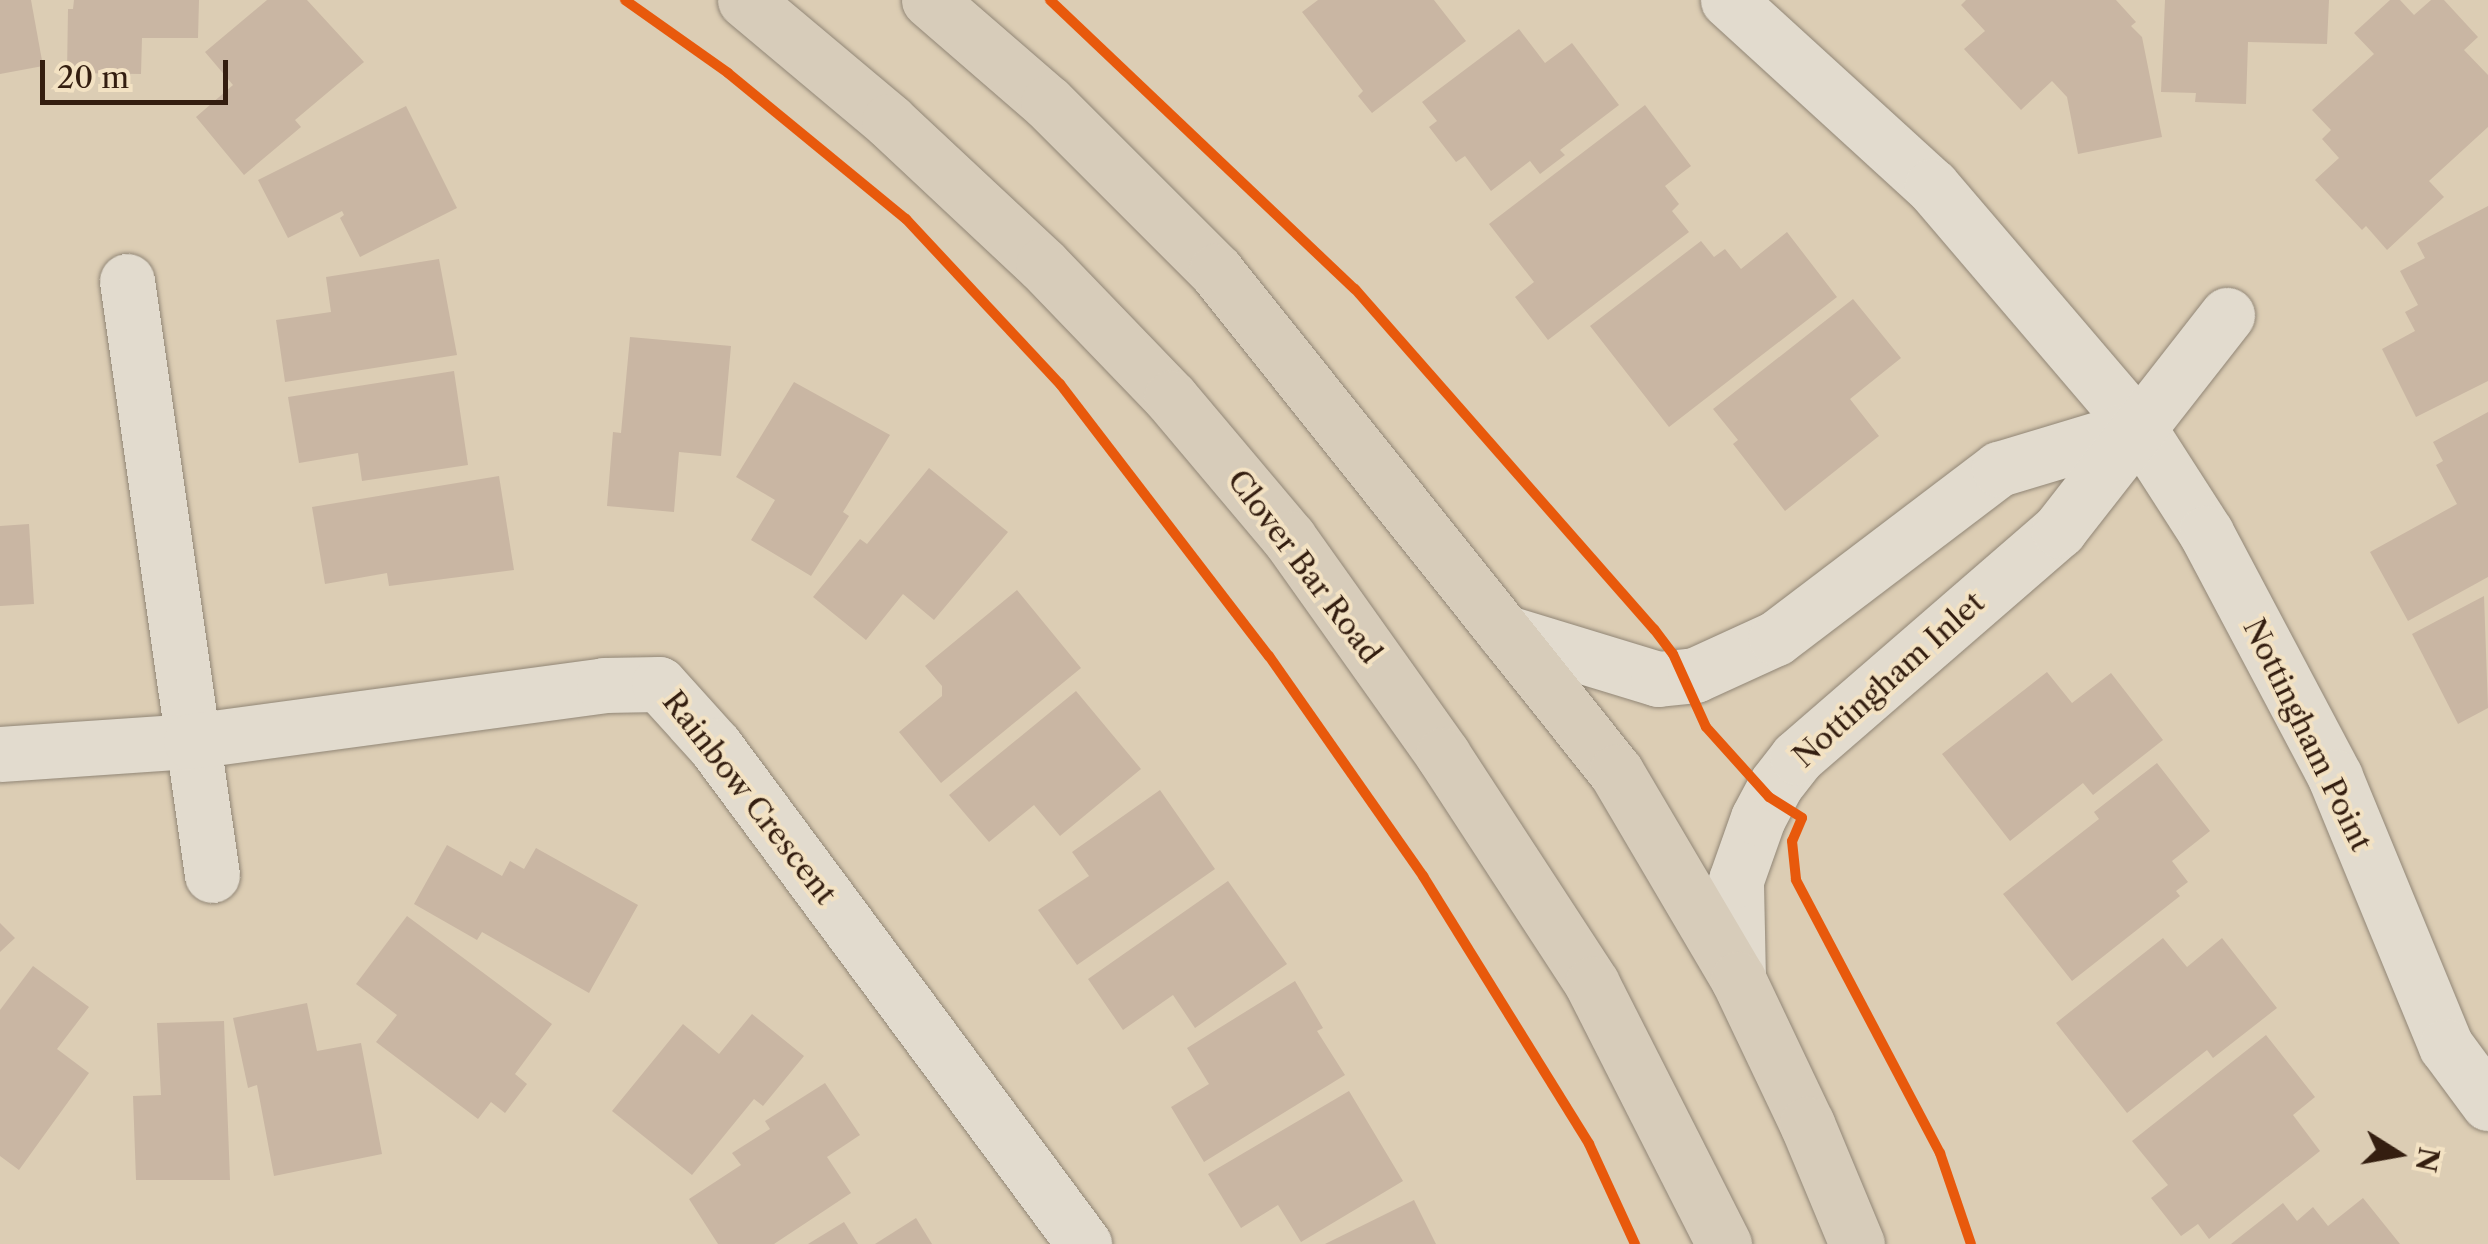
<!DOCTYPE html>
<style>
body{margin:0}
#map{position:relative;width:2488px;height:1244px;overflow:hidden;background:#dccdb4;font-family:"Libre Caslon Text",serif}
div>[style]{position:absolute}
.building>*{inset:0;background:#c9b6a3}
.roads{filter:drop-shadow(0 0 2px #918676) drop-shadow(0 0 2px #918676)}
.minor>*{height:55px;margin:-27.5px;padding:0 27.5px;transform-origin:27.5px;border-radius:27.5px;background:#e2dbce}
.major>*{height:55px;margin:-27.5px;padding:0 27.5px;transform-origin:27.5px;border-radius:27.5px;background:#d7ccba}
.cycleway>*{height:10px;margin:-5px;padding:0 5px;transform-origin:5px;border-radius:5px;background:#e8590c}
span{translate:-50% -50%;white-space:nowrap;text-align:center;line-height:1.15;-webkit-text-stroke:8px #f3e2c3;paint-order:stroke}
.street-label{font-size:30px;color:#341e10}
.north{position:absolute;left:2348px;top:1104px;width:100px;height:100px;-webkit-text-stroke:8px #f3e2c3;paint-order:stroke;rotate:101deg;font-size:28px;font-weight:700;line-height:40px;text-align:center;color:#341e10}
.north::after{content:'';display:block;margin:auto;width:35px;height:45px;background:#341e10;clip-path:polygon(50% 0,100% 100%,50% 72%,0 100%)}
.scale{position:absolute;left:40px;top:60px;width:188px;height:45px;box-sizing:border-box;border:5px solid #341e10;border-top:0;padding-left:12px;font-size:30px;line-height:35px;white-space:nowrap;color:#341e10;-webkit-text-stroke:8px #f3e2c3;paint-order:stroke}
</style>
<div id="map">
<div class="building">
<i style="clip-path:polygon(0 0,31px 0,43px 66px,0 74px)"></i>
<i style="clip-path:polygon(74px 0,199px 0,198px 38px,142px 38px,141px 74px,67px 73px,68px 9px,73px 9px)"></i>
<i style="clip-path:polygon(267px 0,307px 0,364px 62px,295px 120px,301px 127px,244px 175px,196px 117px,233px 85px,205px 52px)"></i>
<i style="clip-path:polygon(1318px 0,1434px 0,1466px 41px,1372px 113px,1358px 96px,1363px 91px,1302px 12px)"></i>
<i style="clip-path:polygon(1966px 0,2116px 0,2136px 22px,2131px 26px,2142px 37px,2162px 137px,2078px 154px,2067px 97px,2052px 81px,2021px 110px,1964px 49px,1985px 31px,1961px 5px)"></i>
<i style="clip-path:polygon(2165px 0,2329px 0,2327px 44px,2248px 42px,2246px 104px,2195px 102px,2196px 93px,2161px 92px)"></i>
<i style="clip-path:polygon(2390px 0,2400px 0,2414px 15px,2431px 0,2444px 0,2478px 37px,2464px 50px,2488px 75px,2488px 127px,2429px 181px,2444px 197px,2387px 250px,2366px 226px,2362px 230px,2315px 180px,2339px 158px,2322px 139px,2331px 130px,2312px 110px,2374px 54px,2354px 33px)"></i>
<i style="clip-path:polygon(1519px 29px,1545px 63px,1572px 43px,1619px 105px,1560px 150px,1565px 155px,1540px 174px,1530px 161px,1491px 191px,1465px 156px,1456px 162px,1429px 127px,1437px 121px,1422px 102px)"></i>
<i style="clip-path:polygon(1645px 105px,1691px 166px,1665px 186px,1679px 204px,1672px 211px,1689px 232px,1548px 340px,1515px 297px,1534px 282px,1489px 224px)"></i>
<i style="clip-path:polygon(406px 106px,457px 208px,360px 257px,340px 218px,344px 215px,342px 211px,288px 238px,258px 180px)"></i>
<i style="clip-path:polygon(2488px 206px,2488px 381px,2416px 417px,2382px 349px,2415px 331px,2405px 312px,2418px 305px,2400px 271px,2425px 258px,2417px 243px)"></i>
<i style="clip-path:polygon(1787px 232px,1837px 297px,1669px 427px,1590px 326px,1701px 241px,1714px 257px,1725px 249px,1741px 269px)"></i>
<i style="clip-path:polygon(439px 259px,457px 355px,285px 382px,276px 320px,331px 312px,326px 277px)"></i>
<i style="clip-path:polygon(1853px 299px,1901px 358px,1850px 399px,1879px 436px,1785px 511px,1733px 444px,1738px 440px,1713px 409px)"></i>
<i style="clip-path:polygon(630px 337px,731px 346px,721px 456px,679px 452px,674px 512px,607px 506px,613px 432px,621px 433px)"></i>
<i style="clip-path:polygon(454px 371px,468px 465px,362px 481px,358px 453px,299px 463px,288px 397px)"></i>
<i style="clip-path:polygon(794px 382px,890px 435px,843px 512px,849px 516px,811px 576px,751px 540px,775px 500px,736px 477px)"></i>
<i style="clip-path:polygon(2488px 412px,2488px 577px,2408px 621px,2370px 552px,2457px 504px,2436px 465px,2443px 461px,2433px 442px)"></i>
<i style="clip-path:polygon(929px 468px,1008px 532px,934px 620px,903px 594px,866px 640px,813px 597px,860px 539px,867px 544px)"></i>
<i style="clip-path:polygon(499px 476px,514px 570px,389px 586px,387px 573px,325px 584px,312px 507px)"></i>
<i style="clip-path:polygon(29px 524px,34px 604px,0 606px,0 526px)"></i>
<i style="clip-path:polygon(1017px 590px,1081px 668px,941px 783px,899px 732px,942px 696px,942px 686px,925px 666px)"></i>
<i style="clip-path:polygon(2484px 596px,2488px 708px,2458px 724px,2412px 634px)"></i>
<i style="clip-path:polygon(2047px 672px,2072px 703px,2111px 673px,2163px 740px,2093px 795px,2083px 783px,2010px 841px,1942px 754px)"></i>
<i style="clip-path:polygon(1076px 691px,1141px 769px,1060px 836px,1034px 805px,989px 842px,949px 795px)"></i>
<i style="clip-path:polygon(2157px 763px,2210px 831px,2172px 861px,2188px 882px,2176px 891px,2180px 896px,2072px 981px,2003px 894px,2099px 819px,2094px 812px)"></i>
<i style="clip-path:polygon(1160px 790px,1215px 869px,1077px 965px,1038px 910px,1089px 876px,1072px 852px)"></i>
<i style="clip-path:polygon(447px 845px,502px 876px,510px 861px,524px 869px,536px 848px,638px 905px,589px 993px,482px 932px,477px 940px,414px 904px)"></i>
<i style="clip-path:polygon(1228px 881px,1287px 964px,1195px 1028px,1173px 995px,1123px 1030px,1088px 979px)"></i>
<i style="clip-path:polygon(407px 916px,552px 1024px,515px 1074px,527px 1084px,505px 1113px,491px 1102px,478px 1119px,376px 1042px,397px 1015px,356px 984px)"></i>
<i style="clip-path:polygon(0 923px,15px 938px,0 952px)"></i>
<i style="clip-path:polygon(2163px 938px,2187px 967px,2222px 938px,2277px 1008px,2213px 1058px,2207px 1050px,2127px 1113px,2056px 1023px)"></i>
<i style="clip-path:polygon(33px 966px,89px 1007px,57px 1049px,89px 1073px,19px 1170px,0 1156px,0 1010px)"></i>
<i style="clip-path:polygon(1295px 981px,1323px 1028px,1317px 1031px,1345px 1075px,1204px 1162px,1171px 1107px,1209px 1084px,1187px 1048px)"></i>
<i style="clip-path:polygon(307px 1003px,317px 1051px,361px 1043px,382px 1154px,274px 1176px,257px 1085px,248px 1088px,233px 1018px)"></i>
<i style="clip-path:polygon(752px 1014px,804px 1056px,763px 1106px,754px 1099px,692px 1175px,612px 1111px,683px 1024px,719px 1054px)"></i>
<i style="clip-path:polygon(224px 1021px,230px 1180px,136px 1180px,133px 1096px,161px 1095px,157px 1023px)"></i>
<i style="clip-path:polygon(2266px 1035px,2315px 1097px,2293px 1115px,2320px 1151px,2209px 1239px,2198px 1224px,2181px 1236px,2151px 1198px,2168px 1185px,2132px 1141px)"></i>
<i style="clip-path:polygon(825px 1083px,860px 1135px,827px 1157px,851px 1193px,774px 1244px,718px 1244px,689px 1199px,741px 1165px,732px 1153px,770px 1129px,765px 1121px)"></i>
<i style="clip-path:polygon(1349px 1091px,1403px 1181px,1301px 1242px,1278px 1205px,1241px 1228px,1208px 1174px)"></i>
<i style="clip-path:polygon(2363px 1198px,2400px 1244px,2231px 1244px,2283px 1203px,2297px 1221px,2313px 1207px,2328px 1226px)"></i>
<i style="clip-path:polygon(1414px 1200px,1436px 1244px,1325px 1244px)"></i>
<i style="clip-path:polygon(916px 1218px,932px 1244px,875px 1244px)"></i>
<i style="clip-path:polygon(844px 1222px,858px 1244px,808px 1244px)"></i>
</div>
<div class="roads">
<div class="minor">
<i style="left:1728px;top:0;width:276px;rotate:42.4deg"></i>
<i style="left:1932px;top:186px;width:317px;rotate:49.5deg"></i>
<i style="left:2138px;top:427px;width:126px;rotate:57.3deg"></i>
<i style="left:2206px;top:533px;width:276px;rotate:62.1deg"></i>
<i style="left:2335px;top:777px;width:291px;rotate:67.6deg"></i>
<i style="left:2446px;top:1046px;width:71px;rotate:53.6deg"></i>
<i style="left:127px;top:281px;width:600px;rotate:81.86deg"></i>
<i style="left:1504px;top:632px;width:161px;rotate:17deg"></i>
<i style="left:1658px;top:679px;width:37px;rotate:-6deg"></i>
<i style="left:1695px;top:675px;width:89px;rotate:-24.6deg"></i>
<i style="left:1776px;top:638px;width:280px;rotate:-37.2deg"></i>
<i style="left:1999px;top:469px;width:145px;rotate:-16.8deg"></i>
<i style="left:0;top:754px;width:191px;rotate:-3.9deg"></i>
<i style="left:191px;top:741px;width:417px;rotate:-7.7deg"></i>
<i style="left:604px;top:685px;width:55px;rotate:-1deg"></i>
<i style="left:659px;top:684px;width:84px;rotate:47.9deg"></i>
<i style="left:715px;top:746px;width:620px;rotate:53.46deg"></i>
<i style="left:1738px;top:979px;width:99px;rotate:-91.2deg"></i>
<i style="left:1736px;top:880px;width:66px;rotate:-70.5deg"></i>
<i style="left:1758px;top:818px;width:38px;rotate:-62deg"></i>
<i style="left:1776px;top:784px;width:34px;rotate:-52deg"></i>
<i style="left:1797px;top:757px;width:347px;rotate:-40.9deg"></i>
<i style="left:2059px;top:530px;width:273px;rotate:-52deg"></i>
</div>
<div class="major">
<i style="left:745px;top:0;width:188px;rotate:40deg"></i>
<i style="left:889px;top:121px;width:211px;rotate:43.1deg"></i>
<i style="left:1043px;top:265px;width:185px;rotate:46.1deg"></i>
<i style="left:1171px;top:398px;width:183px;rotate:49.9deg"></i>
<i style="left:1289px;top:538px;width:266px;rotate:54.6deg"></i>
<i style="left:1443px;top:755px;width:273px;rotate:56.9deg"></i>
<i style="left:1592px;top:984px;width:292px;rotate:63.1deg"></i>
<i style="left:929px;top:0;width:157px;rotate:40.9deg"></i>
<i style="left:1048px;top:103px;width:238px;rotate:45deg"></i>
<i style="left:1216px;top:271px;width:641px;rotate:51.4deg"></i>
<i style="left:1616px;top:772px;width:240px;rotate:59.5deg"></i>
<i style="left:1738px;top:979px;width:161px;rotate:64.6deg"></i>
<i style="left:1807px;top:1124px;width:130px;rotate:67.4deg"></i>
</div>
</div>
<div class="cycleway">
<i style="left:625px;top:0;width:126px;rotate:35.3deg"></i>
<i style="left:728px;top:73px;width:230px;rotate:39.4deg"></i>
<i style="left:906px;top:219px;width:226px;rotate:47deg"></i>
<i style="left:1060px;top:384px;width:343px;rotate:52.5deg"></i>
<i style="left:1269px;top:656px;width:269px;rotate:55deg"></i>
<i style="left:1423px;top:876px;width:315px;rotate:58.2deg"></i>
<i style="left:1589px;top:1144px;width:110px;rotate:65.3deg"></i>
<i style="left:1050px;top:0;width:420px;rotate:43.5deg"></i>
<i style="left:1355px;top:289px;width:453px;rotate:48.7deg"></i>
<i style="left:1654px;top:629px;width:31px;rotate:53deg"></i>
<i style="left:1673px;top:654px;width:80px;rotate:65.7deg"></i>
<i style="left:1706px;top:727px;width:94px;rotate:48deg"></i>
<i style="left:1769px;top:797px;width:39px;rotate:32deg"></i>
<i style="left:1802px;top:818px;width:25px;rotate:113deg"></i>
<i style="left:1792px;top:841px;width:39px;rotate:84deg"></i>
<i style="left:1796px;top:880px;width:309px;rotate:62.2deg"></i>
<i style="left:1940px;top:1153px;width:96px;rotate:71.2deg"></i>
</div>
<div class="street-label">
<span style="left:1304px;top:567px;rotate:53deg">Clover Bar Road</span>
<span style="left:1889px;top:680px;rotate:-42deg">Nottingham Inlet</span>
<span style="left:2307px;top:735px;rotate:64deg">Nottingham Point</span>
<span style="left:749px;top:798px;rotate:52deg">Rainbow Crescent</span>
</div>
<div class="north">N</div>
<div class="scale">20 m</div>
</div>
